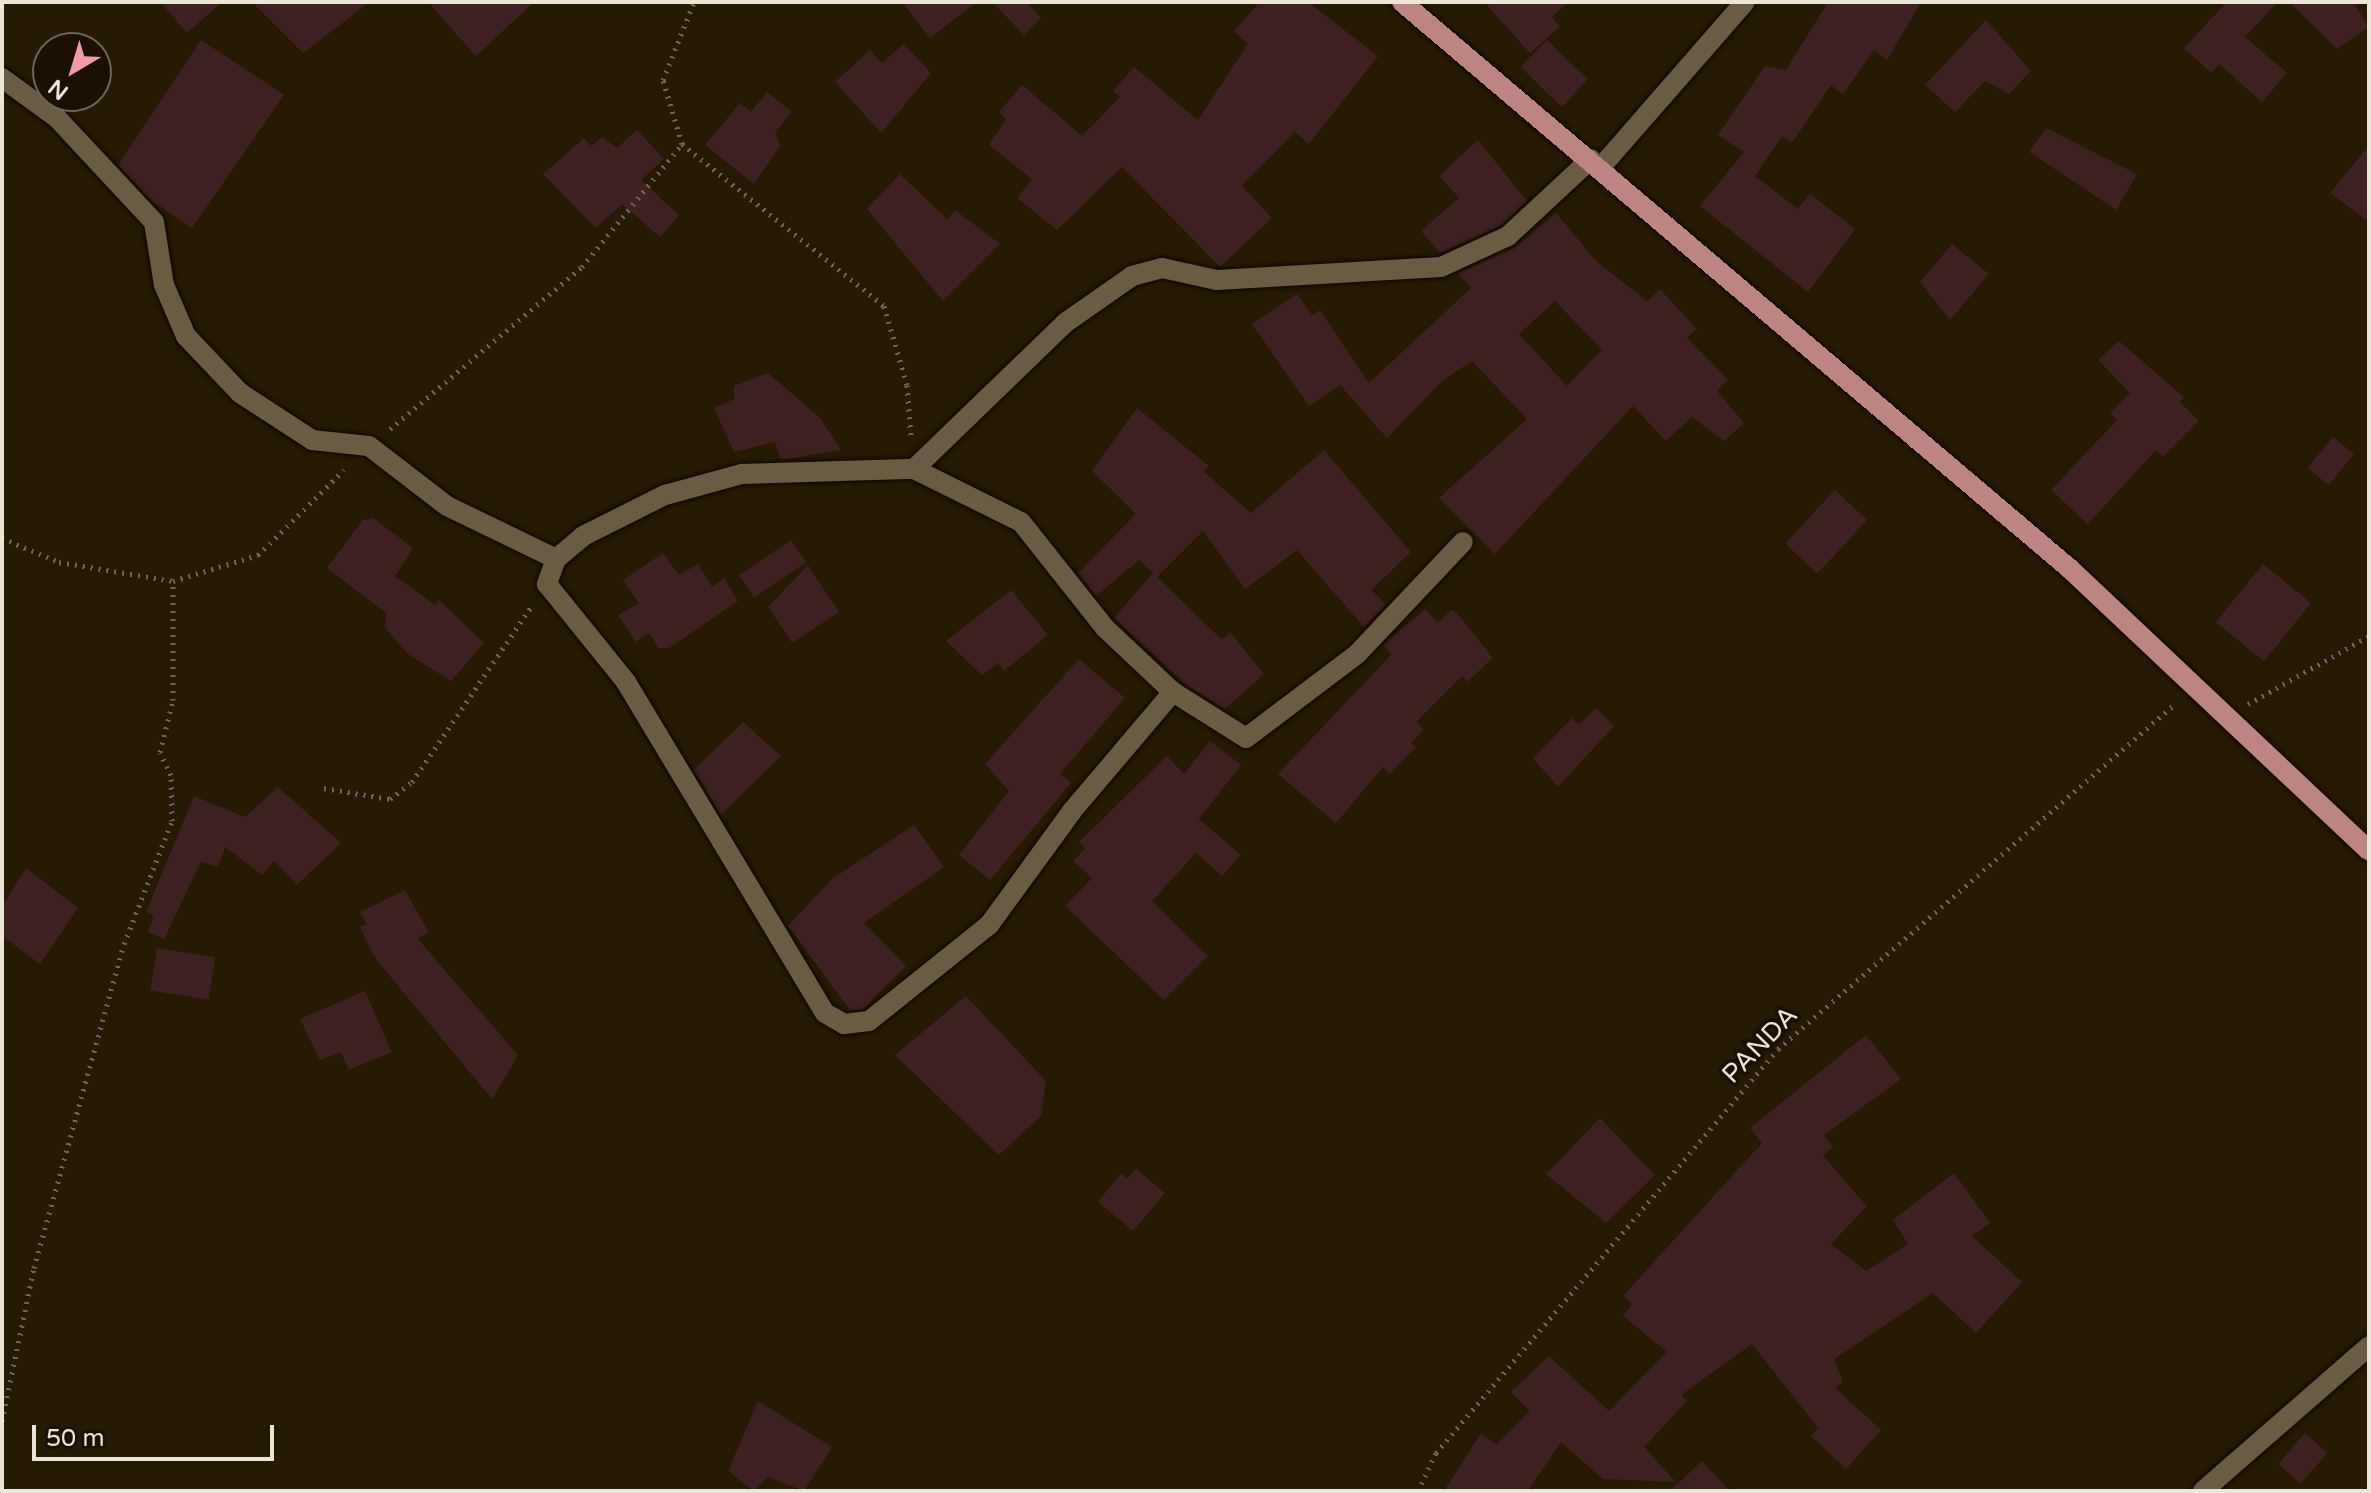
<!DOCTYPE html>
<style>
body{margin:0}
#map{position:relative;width:2371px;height:1493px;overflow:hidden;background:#261a03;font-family:"Varela Round",sans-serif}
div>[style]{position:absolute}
.building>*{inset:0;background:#3d2221;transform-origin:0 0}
.path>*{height:5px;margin-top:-2.5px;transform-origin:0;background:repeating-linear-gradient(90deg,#706652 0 2px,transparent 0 8px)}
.roads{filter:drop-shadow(0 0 2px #0f0500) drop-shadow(0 0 2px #0f0500)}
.minor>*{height:20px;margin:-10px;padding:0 10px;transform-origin:10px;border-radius:10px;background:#6a5c42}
.primary>*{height:20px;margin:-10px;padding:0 10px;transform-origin:10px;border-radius:10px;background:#bc8581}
span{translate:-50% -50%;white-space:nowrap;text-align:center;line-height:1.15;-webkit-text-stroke:8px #1c1100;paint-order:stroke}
.street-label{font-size:26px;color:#ede5d6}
.frame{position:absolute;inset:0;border:4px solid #ede5d6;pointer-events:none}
.north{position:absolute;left:32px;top:32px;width:80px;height:80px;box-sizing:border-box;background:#1c1100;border:2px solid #706656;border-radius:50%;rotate:218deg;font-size:22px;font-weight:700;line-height:32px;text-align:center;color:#ede5d6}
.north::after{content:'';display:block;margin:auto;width:28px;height:36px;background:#f39aa8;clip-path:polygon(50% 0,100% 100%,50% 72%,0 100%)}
.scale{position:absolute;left:32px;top:1425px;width:242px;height:36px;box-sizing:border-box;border:4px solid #ede5d6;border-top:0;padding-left:10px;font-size:24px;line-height:28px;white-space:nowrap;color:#ede5d6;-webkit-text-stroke:6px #1c1100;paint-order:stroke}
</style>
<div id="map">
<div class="building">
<i style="clip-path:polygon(160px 2px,222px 2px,187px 33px)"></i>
<i style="clip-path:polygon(252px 2px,370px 2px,303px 53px)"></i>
<i style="clip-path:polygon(428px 2px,534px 2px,476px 56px)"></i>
<i style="clip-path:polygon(902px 2px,977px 2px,930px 38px)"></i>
<i style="clip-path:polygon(992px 2px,1026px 2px,1041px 18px,1024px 35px)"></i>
<i style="clip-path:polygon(1260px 2px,1308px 2px,1378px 56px,1309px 144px,1295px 132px,1242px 186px,1272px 218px,1220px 267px,1122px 167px,1057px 230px,1017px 198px,1032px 179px,989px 145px,1006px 119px,999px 112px,1022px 85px,1082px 136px,1120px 97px,1113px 91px,1134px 67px,1198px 120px,1248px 44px,1234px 31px)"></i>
<i style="clip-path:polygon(1484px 2px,1569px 2px,1552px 17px,1560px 27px,1530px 53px)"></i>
<i style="clip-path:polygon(1828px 2px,1921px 2px,1887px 60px,1874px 50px,1843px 94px,1831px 85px,1792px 143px,1782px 136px,1755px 176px,1798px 209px,1810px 194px,1855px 229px,1808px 292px,1700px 206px,1744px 152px,1718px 135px,1765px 66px,1786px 70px)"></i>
<i style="clip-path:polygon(2227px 2px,2278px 2px,2245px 37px,2287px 73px,2262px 102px,2219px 64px,2211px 73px,2184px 48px)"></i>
<i style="clip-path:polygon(2289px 2px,2353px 2px,2369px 27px,2337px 49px)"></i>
<i style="clip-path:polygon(1986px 20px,2031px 71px,2009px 94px,1985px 81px,1955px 112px,1925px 85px)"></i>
<i style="clip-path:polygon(201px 40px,284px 95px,192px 228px,152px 201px,118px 165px)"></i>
<i style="left:1547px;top:40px;width:57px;height:38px;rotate:44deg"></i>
<i style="clip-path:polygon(904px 44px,931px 73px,881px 133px,835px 82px,870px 50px,882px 63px)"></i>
<i style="clip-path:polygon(767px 92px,792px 112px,775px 132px,780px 146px,754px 184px,705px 145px,740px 103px,751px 112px)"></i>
<i style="clip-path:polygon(2046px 128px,2137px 174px,2116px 210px,2029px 152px)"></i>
<i style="clip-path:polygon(637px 130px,664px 159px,641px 180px,679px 215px,660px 237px,622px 204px,596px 228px,543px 174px,584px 138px,591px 146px,602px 137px,617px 148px)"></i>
<i style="clip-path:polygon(1478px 140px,1527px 201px,1501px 225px,1440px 253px,1421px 231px,1459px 198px,1439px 176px)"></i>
<i style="clip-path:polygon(2369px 145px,2369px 222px,2330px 193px)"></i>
<i style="clip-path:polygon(900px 174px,947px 219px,955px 210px,1000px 244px,943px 301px,867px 209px)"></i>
<i style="clip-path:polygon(evenodd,1556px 213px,1596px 261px,1647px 301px,1660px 289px,1697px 329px,1687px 338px,1728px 380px,1717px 391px,1744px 423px,1724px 441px,1692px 417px,1666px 441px,1633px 406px,1495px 554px,1439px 498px,1527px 419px,1472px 361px,1443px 380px,1387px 438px,1340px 385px,1309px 406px,1252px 324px,1297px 294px,1312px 315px,1320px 310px,1369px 383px,1471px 288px,1458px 273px,1514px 248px,1556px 213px,1555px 301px,1602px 350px,1567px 386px,1519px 334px,1555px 301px)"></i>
<i style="clip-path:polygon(1952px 244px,1989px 274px,1950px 320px,1920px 282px)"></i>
<i style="clip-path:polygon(2119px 341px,2184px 397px,2180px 402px,2199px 421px,2163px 457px,2156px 450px,2088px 524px,2051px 490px,2117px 420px,2110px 413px,2130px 393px,2098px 360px)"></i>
<i style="clip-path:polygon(768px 373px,820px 418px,841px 450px,781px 460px,775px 442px,734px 452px,714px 408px,734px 399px,734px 386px)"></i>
<i style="clip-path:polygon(1137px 408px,1209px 466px,1203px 471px,1251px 513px,1324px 450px,1411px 552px,1371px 590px,1386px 604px,1364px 627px,1297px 550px,1245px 589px,1203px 531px,1157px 577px,1222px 640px,1230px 632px,1264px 674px,1225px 709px,1184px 683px,1114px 618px,1153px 573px,1139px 560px,1096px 596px,1078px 573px,1136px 514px,1092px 471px)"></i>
<i style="left:2333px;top:437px;width:27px;height:40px;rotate:39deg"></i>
<i style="left:1835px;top:490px;width:44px;height:73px;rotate:43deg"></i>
<i style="clip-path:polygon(373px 518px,413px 548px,395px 576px,435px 605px,439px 600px,484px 643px,451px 681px,408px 654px,385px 628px,386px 613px,327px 568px,363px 520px)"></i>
<i style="left:791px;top:540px;width:27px;height:63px;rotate:56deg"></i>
<i style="clip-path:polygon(663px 553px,679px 575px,698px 564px,712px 587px,724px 578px,738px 601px,669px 648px,659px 648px,649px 633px,636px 642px,618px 615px,639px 603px,623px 580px)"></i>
<i style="left:2263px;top:564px;width:62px;height:75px;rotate:39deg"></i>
<i style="clip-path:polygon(808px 565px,839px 612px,792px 643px,768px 607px)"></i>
<i style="clip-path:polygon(1011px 590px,1048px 635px,1004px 671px,998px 663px,982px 675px,946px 641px)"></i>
<i style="clip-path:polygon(1425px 609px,1438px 623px,1451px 610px,1457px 613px,1493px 658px,1467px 682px,1462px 676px,1416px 722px,1424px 730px,1411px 743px,1416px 747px,1390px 774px,1383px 767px,1336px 823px,1278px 774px,1392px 654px,1383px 645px)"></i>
<i style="clip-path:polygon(1079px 659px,1125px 698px,1060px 774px,1071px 783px,990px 880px,959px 855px,1009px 791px,985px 764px)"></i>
<i style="clip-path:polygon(1596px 708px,1614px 726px,1558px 787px,1533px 758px,1572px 718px,1579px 725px)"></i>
<i style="clip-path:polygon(743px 722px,781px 756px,721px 815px,694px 770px)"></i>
<i style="clip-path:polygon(1210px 741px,1241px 765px,1199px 819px,1241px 855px,1222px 876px,1196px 853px,1152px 901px,1208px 956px,1164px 1000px,1065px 906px,1092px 878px,1073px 861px,1085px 849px,1079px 842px,1167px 756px,1184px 774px)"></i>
<i style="clip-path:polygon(278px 787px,341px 843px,297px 885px,274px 861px,262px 875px,225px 847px,218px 867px,201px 862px,164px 939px,148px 932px,154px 916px,146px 912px,194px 796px,245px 817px)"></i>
<i style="clip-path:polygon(914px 825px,944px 867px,864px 923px,906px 966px,863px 1009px,850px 1010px,788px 926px,832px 879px)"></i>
<i style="clip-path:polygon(26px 868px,78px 908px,40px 964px,2px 936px,2px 907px)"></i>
<i style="clip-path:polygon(405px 890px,429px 933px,417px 938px,518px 1055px,492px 1099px,375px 958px,360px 927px,367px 924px,360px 912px)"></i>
<i style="left:157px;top:948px;width:59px;height:43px;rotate:9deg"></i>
<i style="clip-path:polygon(365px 991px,392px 1052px,349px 1070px,341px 1052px,320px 1060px,300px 1019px)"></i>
<i style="clip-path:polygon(966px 996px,1046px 1081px,1041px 1116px,999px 1155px,895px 1055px)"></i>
<i style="clip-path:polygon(1866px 1035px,1901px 1079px,1824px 1135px,1833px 1147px,1823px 1156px,1867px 1206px,1831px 1244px,1866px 1271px,1908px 1244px,1893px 1220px,1954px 1173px,1990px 1223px,1972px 1236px,2022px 1282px,1976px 1333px,1933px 1293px,1834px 1359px,1843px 1382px,1835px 1388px,1881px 1430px,1846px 1469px,1811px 1436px,1818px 1428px,1752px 1344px,1681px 1395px,1687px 1401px,1644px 1447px,1676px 1482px,1603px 1479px,1561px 1442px,1528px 1491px,1444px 1491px,1481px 1433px,1496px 1444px,1530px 1411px,1511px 1392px,1549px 1356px,1609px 1411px,1667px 1352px,1623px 1316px,1632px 1304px,1623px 1296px,1762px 1143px,1750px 1128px)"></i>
<i style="clip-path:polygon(1600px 1118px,1655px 1175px,1606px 1223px,1546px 1174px)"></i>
<i style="clip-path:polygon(1136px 1169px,1165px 1193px,1133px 1231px,1098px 1202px,1121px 1173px,1127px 1179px)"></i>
<i style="clip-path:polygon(758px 1401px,832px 1447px,804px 1491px,768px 1477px,753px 1491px,728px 1471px)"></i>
<i style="left:2305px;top:1433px;width:30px;height:41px;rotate:41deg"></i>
<i style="clip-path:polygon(1702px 1461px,1730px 1491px,1670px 1491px)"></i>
</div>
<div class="path">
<i style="left:682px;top:144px;width:67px;rotate:-106.5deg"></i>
<i style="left:663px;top:80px;width:84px;rotate:-68.3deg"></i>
<i style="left:390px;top:429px;width:251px;rotate:-40.2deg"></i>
<i style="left:582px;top:267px;width:159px;rotate:-50.9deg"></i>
<i style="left:682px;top:144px;width:259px;rotate:38.7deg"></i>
<i style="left:884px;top:306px;width:82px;rotate:73.8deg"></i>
<i style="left:907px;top:385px;width:51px;rotate:85.5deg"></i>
<i style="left:2px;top:538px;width:62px;rotate:22.8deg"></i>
<i style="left:59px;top:562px;width:116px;rotate:9.5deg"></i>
<i style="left:173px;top:581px;width:89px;rotate:-17deg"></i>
<i style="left:258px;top:555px;width:121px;rotate:-44.7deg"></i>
<i style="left:2248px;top:704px;width:139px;rotate:-29.3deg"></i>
<i style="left:324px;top:788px;width:67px;rotate:9.5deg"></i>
<i style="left:390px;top:799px;width:28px;rotate:-38deg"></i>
<i style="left:412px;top:782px;width:215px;rotate:-55.8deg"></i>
<i style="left:2px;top:1421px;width:156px;rotate:-78.2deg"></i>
<i style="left:34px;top:1268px;width:336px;rotate:-74.5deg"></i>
<i style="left:124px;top:944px;width:132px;rotate:-68.7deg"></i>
<i style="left:172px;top:821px;width:46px;rotate:-91.2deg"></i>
<i style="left:171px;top:775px;width:25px;rotate:-116deg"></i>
<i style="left:160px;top:752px;width:54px;rotate:-76deg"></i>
<i style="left:173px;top:700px;width:119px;rotate:-90deg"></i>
<i style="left:1418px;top:1491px;width:42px;rotate:-64.7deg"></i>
<i style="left:1436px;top:1453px;width:529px;rotate:-49.75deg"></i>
<i style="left:1778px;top:1049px;width:527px;rotate:-41deg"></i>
</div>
<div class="roads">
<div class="minor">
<i style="left:2px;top:78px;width:68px;rotate:36deg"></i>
<i style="left:57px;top:118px;width:142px;rotate:47deg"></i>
<i style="left:154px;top:222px;width:64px;rotate:81deg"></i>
<i style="left:164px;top:285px;width:56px;rotate:66.7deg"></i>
<i style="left:186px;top:336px;width:79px;rotate:46.5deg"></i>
<i style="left:240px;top:393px;width:86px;rotate:33.1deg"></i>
<i style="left:312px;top:440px;width:57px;rotate:6deg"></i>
<i style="left:369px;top:446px;width:98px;rotate:37.6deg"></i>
<i style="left:447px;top:506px;width:121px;rotate:25.9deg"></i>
<i style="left:556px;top:559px;width:35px;rotate:-40deg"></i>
<i style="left:583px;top:536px;width:92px;rotate:-26.6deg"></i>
<i style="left:665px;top:495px;width:80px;rotate:-15.3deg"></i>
<i style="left:742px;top:474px;width:172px;rotate:-1.7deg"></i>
<i style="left:914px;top:469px;width:210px;rotate:-44deg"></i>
<i style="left:1065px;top:323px;width:82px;rotate:-35deg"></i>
<i style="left:1132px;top:276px;width:31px;rotate:-15deg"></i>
<i style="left:1162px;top:268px;width:56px;rotate:12.3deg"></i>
<i style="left:1217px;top:280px;width:224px;rotate:-3.3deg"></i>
<i style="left:1441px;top:267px;width:74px;rotate:-24.8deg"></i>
<i style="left:1508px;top:236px;width:113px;rotate:-42.9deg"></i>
<i style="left:1601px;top:167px;width:219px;rotate:-48.9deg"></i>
<i style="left:914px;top:469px;width:119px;rotate:26.4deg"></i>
<i style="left:1021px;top:522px;width:135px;rotate:51.6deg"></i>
<i style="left:1105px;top:628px;width:93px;rotate:43.3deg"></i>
<i style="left:1173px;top:692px;width:86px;rotate:32.2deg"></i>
<i style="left:1246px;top:738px;width:139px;rotate:-37.1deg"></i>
<i style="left:1357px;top:654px;width:154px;rotate:-46.6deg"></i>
<i style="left:556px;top:559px;width:27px;rotate:110deg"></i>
<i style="left:547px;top:584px;width:126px;rotate:51.1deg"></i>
<i style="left:626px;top:682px;width:386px;rotate:59deg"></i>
<i style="left:825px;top:1013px;width:22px;rotate:30deg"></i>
<i style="left:844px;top:1024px;width:25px;rotate:-7deg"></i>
<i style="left:869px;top:1021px;width:154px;rotate:-38.7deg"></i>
<i style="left:989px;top:925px;width:141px;rotate:-53.9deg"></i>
<i style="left:1072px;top:811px;width:156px;rotate:-49.7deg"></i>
<i style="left:2203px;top:1491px;width:220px;rotate:-41.1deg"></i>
</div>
<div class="primary">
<i style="left:1402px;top:2px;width:875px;rotate:40.32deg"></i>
<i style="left:2069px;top:568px;width:412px;rotate:43.3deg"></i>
</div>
</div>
<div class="street-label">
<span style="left:1760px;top:1045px;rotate:-46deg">PANDA</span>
</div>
<div class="frame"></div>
<div class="north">N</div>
<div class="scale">50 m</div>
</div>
